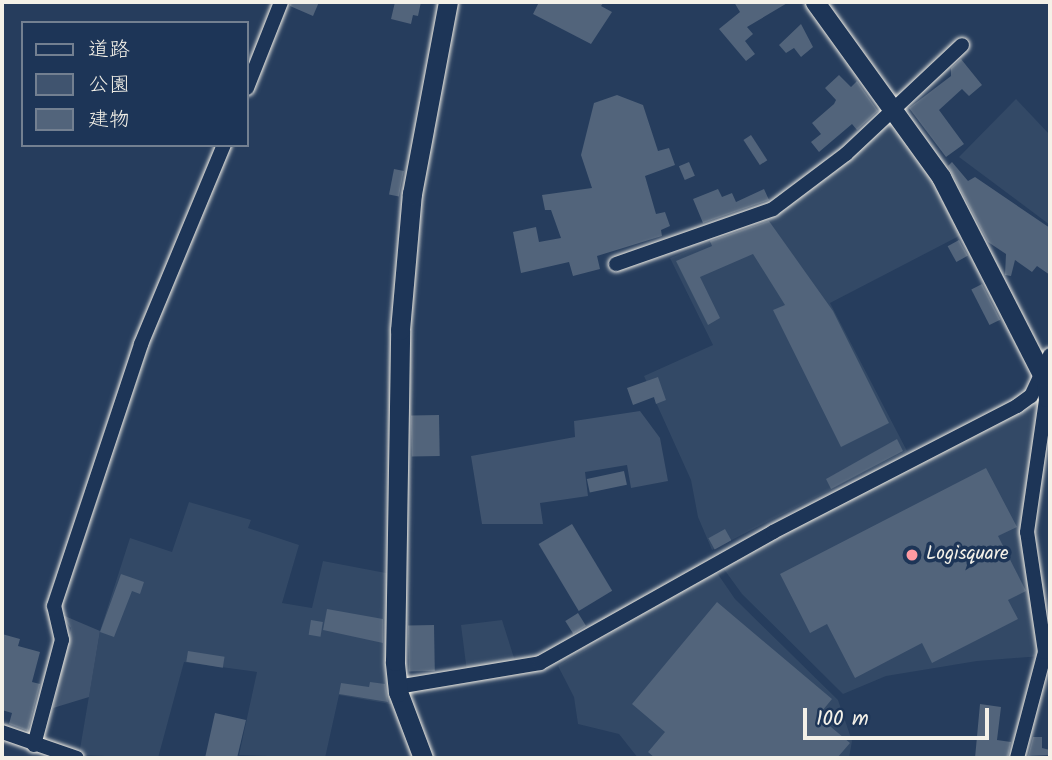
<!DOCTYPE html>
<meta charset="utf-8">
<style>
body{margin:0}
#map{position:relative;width:1052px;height:760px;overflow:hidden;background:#263d5d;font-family:Kalam,"Klee One",sans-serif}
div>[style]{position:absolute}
.built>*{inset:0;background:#334966}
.green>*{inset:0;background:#40546f}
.building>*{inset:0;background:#52647b;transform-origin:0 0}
.roads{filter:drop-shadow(0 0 2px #f4f1e8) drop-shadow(0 0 2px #f4f1e8)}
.street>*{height:14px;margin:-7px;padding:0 7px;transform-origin:7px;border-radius:7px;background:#1d3557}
.secondary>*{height:19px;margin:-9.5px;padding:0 9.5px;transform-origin:9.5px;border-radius:9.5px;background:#1d3557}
.dots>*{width:19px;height:19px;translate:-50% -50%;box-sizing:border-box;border:4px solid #1d3557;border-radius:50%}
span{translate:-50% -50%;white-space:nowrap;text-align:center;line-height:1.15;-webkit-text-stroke:7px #1d3557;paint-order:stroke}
.poi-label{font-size:19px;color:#f4f1e8}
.left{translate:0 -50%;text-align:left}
.frame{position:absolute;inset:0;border:4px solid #f4f1e8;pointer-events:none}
.legend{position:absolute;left:21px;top:21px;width:228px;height:126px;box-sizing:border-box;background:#1d3557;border:2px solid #738091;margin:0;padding:9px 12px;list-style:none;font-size:21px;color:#f4f1e8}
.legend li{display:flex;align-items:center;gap:14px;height:35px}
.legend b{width:35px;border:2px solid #738091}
.scale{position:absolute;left:803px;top:708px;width:186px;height:32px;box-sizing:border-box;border:4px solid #f4f1e8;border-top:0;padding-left:9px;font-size:21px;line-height:24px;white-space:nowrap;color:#f4f1e8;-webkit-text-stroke:5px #1d3557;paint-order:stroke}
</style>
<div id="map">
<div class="built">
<i style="clip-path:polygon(1016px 99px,1050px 135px,1050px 225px,959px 157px)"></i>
<i style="clip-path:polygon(889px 122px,895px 122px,931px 177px,961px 235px,830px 303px,907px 451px,712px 550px,698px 517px,691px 480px,644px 376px,713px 345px,670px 258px,774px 217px)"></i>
<i style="clip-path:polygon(1036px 402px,1042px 406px,1023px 523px,1041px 656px,977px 661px,886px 676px,843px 694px,742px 594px,721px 565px)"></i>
<i style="clip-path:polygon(189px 502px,251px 520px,248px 528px,299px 545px,282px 603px,312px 608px,323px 561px,391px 574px,396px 705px,339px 695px,325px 758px,239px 755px,257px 672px,184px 662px,158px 758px,79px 755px,100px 631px,130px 538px,172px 552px)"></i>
<i style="clip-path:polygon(715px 570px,735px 599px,838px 700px,852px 741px,849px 758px,638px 758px,619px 734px,578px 724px,574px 697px,558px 666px)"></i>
<i style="clip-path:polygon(502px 620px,515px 661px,467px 672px,461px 625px)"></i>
</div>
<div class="green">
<i style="clip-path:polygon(640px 411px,660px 438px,668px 481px,631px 488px,627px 465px,585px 472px,588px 496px,540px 503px,543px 524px,482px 524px,471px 456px,575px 437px,574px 421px)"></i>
<i style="clip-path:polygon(60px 614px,100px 631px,89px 697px,53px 708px,71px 628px)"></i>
</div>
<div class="building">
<i style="clip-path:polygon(290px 2px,319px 2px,313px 16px,290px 6px)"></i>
<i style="clip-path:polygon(395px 2px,421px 2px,418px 16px,413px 15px,411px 24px,391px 19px)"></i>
<i style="clip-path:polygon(539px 2px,604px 2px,601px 6px,612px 12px,591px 44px,533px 14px)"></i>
<i style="clip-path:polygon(734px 2px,789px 2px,747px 27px,753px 34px,745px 41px,755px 54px,746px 61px,719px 29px,740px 12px)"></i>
<i style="clip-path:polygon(801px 24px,813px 47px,801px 57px,794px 48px,786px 53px,779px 45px)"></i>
<i style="clip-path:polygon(961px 59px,982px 85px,969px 96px,962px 89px,939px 110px,964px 144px,946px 157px,909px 108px,951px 76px,951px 68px)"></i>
<i style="clip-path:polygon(839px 75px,851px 87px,857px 81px,878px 111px,857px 130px,852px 124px,819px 152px,811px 142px,821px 134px,812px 123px,834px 104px,836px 100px,825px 88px)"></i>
<i style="clip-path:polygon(617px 95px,643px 105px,658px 151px,669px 148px,675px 165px,645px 176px,656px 214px,665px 212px,670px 226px,661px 230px,662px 236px,597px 256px,600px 269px,573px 276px,569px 262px,521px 273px,513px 232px,536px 227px,539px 242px,561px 238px,551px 210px,545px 210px,542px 195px,592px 188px,581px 155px,594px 103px)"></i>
<i style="left:751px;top:135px;width:30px;height:9px;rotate:57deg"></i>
<i style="left:689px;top:162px;width:15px;height:11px;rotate:67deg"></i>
<i style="clip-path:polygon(952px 162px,968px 181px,975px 177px,1050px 228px,1050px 275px,1037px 266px,1032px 272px,1015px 260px,1011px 276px,1005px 275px,1006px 254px,988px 242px,948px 166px)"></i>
<i style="left:394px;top:169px;width:10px;height:26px;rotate:11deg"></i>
<i style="clip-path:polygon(718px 189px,722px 197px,732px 193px,736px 202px,764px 189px,769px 200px,703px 223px,693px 199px)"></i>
<i style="clip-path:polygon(769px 221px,833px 311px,889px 423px,841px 447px,773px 310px,785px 305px,753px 254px,700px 277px,720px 318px,708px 325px,676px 261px,712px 246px,710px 241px)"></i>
<i style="left:959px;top:240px;width:18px;height:13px;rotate:61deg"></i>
<i style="left:982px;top:284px;width:40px;height:12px;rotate:63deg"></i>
<i style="clip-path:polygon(658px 377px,666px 400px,656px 404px,654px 397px,633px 405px,627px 388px)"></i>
<i style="left:439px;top:415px;width:41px;height:28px;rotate:89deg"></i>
<i style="clip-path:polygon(897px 439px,903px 451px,831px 489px,826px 479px)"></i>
<i style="clip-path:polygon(986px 468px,1017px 527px,998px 536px,1026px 591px,1008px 600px,1018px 619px,932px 663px,922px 643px,855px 678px,827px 624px,810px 633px,780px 574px)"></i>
<i style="left:624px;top:471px;width:14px;height:38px;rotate:78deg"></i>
<i style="left:572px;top:524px;width:78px;height:39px;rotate:59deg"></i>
<i style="left:725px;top:529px;width:13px;height:19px;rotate:61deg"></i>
<i style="clip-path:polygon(121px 574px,144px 582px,140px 594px,132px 591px,114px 637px,100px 632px)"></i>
<i style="clip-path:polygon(717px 602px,832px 699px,818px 716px,850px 743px,837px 758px,655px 758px,648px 752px,665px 732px,632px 704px)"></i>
<i style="clip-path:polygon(327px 609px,383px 619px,383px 643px,323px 630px)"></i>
<i style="left:578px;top:613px;width:15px;height:15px;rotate:58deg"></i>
<i style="left:311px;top:620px;width:12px;height:15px;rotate:9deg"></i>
<i style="left:434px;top:625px;width:46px;height:26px;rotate:89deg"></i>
<i style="clip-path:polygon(2px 634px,20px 639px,18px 646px,40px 652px,32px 682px,40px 684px,28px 731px,9px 724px,12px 713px,2px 710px)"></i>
<i style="left:188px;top:651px;width:37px;height:11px;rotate:9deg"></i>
<i style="clip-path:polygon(370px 682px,385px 684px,388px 702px,339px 694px,341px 683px,369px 687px)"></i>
<i style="clip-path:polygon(980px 704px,1001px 707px,997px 740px,1011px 742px,1008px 757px,975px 758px)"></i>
<i style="clip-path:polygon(215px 713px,246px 720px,237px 758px,205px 758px)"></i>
<i style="clip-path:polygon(1033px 737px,1042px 737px,1042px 748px,1050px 750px,1050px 755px,1028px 756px)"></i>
</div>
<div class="roads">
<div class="street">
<i style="left:247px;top:88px;width:92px;rotate:-68.4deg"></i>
<i style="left:616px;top:264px;width:166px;rotate:-19.3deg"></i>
<i style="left:773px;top:209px;width:91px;rotate:-37deg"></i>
<i style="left:846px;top:154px;width:159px;rotate:-43.2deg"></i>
<i style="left:397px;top:687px;width:145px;rotate:-9.5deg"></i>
<i style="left:540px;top:663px;width:267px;rotate:-29.3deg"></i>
<i style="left:773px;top:532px;width:275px;rotate:-27.3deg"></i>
<i style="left:1017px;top:406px;width:17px;rotate:-36deg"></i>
<i style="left:1031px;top:396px;width:45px;rotate:-65.1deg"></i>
<i style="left:2px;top:732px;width:79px;rotate:19.1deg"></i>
<i style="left:34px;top:745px;width:109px;rotate:-75.1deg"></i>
<i style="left:62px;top:640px;width:35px;rotate:-103deg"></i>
<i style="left:54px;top:606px;width:276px;rotate:-71.6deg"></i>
<i style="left:141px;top:344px;width:216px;rotate:-67.4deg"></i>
<i style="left:1017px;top:758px;width:110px;rotate:-75.2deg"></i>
<i style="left:1045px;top:652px;width:121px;rotate:-98.5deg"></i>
<i style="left:1027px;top:532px;width:133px;rotate:-81.8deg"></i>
<i style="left:1046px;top:400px;width:24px;rotate:-97deg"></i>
</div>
<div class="secondary">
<i style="left:815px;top:2px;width:216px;rotate:54.2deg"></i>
<i style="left:941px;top:177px;width:224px;rotate:62.9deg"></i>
<i style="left:423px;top:758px;width:71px;rotate:-110.7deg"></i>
<i style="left:398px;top:692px;width:31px;rotate:-96deg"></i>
<i style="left:395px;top:661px;width:331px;rotate:-89.1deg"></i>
<i style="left:400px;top:330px;width:137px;rotate:-85deg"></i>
<i style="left:412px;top:194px;width:195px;rotate:-79.4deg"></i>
</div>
</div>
<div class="dots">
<i style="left:912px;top:555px;background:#ff9aa2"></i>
</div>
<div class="poi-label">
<span class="left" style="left:926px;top:555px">Logisquare</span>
</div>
<div class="frame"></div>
<ul class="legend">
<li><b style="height:9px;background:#1d3557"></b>道路</li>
<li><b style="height:19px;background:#40546f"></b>公園</li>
<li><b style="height:19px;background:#52647b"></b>建物</li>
</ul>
<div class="scale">100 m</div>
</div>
